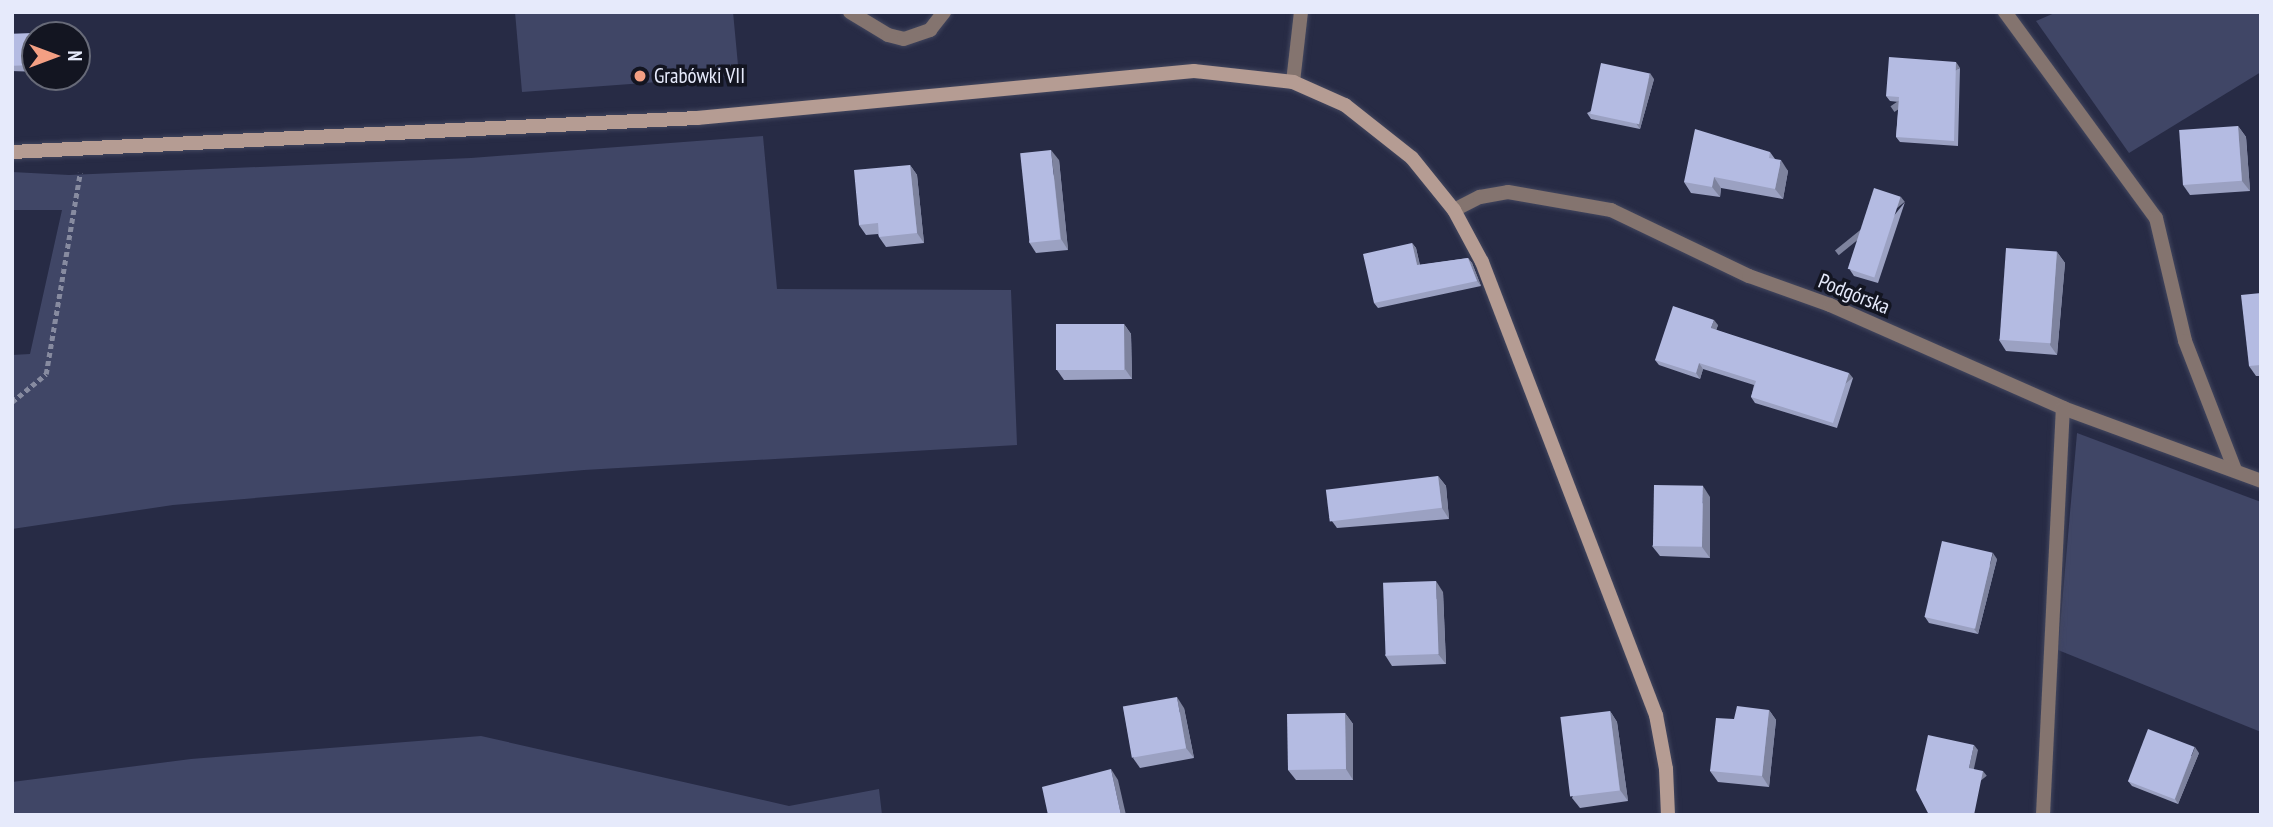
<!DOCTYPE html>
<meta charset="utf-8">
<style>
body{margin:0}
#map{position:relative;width:2273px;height:827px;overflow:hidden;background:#272b45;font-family:"PT Sans Narrow",sans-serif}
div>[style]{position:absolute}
.green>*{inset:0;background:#404666}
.path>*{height:4.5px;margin-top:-2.25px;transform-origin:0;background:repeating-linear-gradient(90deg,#878ba0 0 5px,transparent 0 8.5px)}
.roads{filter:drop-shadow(0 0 2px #42465e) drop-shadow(0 0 2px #42465e)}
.lane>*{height:14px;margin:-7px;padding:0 7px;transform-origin:7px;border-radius:7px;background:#84746f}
.street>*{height:14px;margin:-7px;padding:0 7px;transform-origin:7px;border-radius:7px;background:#84746f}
.secondary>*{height:14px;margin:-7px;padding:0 7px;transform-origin:7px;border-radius:7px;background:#b59c93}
.wall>*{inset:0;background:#9ba1c2;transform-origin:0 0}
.shaded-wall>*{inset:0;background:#7e839e;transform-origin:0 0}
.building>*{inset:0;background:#b4bbe2;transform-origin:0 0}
.dots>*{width:19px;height:19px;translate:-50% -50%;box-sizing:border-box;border:4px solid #131521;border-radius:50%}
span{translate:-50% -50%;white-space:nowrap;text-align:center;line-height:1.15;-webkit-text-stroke:7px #131521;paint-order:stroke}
.poi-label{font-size:21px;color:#e6eafb}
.left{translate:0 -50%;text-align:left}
.street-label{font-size:21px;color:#e6eafb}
.frame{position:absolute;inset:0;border:14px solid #e6eafb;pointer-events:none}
.north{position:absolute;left:21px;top:21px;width:70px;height:70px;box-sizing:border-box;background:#131521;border:2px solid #676a78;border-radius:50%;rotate:90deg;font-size:19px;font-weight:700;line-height:28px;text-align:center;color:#e6eafb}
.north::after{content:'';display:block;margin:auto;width:24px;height:32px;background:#f39f83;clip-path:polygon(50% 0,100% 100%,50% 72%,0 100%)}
</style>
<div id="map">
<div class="green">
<i style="clip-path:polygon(515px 12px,733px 12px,739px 76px,522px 92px)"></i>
<i style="clip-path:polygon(2057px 12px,2261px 12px,2261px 72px,2129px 153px,2036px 21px)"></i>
<i style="clip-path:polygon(763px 136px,777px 289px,1011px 290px,1017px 445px,584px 470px,173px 505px,12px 529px,12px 355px,30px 354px,62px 210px,12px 210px,12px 172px,69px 175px,471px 158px)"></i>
<i style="clip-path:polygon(2077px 433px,2261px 502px,2261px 732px,2058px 650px)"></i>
<i style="clip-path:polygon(481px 736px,789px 806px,879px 789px,882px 815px,12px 815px,12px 782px,191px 759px)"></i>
</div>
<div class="path">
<i style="left:12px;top:402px;width:44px;rotate:-39.5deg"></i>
<i style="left:46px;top:374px;width:204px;rotate:-80.4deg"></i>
</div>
<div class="roads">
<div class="lane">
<i style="left:850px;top:12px;width:44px;rotate:31.2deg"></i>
<i style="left:888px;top:35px;width:16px;rotate:14deg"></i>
<i style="left:904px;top:39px;width:28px;rotate:-19deg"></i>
<i style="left:930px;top:30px;width:23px;rotate:-52deg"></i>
</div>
<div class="street">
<i style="left:2005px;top:12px;width:255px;rotate:53.8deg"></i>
<i style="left:2156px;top:218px;width:126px;rotate:76.7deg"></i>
<i style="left:2185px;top:341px;width:138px;rotate:68.8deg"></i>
<i style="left:1293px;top:82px;width:70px;rotate:-83.5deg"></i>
<i style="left:1454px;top:210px;width:29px;rotate:-27deg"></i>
<i style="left:1480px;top:197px;width:28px;rotate:-10deg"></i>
<i style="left:1508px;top:192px;width:105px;rotate:9.9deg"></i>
<i style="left:1611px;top:210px;width:153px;rotate:25.6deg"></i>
<i style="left:1749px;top:276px;width:86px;rotate:19.7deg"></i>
<i style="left:1830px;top:305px;width:255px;rotate:23.8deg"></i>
<i style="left:2063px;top:408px;width:211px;rotate:20.2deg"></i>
<i style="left:2043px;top:815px;width:407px;rotate:-87.2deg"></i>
</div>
<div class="secondary">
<i style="left:12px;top:152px;width:686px;rotate:-2.84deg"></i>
<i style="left:697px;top:118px;width:499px;rotate:-5.4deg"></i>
<i style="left:1194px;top:71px;width:100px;rotate:6.3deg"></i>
<i style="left:1293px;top:82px;width:57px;rotate:23.9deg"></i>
<i style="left:1345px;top:105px;width:85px;rotate:38.3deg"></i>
<i style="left:1412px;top:158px;width:67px;rotate:51.1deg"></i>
<i style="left:1454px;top:210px;width:59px;rotate:61.7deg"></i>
<i style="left:1482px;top:262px;width:485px;rotate:69deg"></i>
<i style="left:1656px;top:715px;width:55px;rotate:79.5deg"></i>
<i style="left:1666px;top:769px;width:46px;rotate:87.5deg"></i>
</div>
</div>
<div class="wall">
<i style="left:12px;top:34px;width:23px;height:37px;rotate:2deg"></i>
<i style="clip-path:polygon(1960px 68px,1958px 146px,1900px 142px,1896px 137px,1899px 102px,1890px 101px,1886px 96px)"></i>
<i style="clip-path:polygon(1654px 79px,1640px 129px,1591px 119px,1587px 113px)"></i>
<i style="clip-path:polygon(2238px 126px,2246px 137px,2250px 191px,2190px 195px,2183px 185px)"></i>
<i style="clip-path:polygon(1770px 152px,1775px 159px,1788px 171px,1783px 199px,1721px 188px,1720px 197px,1691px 193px,1684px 182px)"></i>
<i style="clip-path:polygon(1059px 160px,1068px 250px,1036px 253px,1029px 242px)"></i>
<i style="clip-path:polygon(910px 165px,917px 175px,924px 243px,886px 247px,879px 237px,878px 234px,866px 235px,859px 225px)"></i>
<i style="clip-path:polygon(1905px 202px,1878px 283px,1854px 276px,1850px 270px)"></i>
<i style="clip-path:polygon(1412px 243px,1416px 248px,1420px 265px,1468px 258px,1472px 263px,1481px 286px,1378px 308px,1374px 303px)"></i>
<i style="clip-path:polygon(2057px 252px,2065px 263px,2057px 355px,2006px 351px,1999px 340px)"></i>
<i style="clip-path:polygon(2261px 293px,2261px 376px,2256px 376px,2249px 366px)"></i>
<i style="clip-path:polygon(1124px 324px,1131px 334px,1132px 379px,1064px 380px,1057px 370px)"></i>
<i style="clip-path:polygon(1718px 325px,1716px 330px,1853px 378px,1837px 428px,1755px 403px,1751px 397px,1754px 385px,1703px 369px,1700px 379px,1659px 365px,1655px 360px)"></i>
<i style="clip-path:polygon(1438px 476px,1446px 486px,1449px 519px,1337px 528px,1329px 517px)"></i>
<i style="clip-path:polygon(1710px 497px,1710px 558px,1660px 556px,1652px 546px)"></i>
<i style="clip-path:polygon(1997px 559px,1978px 634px,1929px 623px,1925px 617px)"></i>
<i style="clip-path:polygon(1443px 592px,1446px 664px,1392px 666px,1385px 655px)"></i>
<i style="clip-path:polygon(1184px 708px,1194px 758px,1140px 768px,1133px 758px)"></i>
<i style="clip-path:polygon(1769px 710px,1776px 720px,1769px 787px,1718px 782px,1710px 771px,1734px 719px)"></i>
<i style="clip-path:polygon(1610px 711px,1617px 722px,1628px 801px,1580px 808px,1572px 798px)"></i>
<i style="clip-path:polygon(1345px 713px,1353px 724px,1353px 780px,1296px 780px,1288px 770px)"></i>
<i style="clip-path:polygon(2199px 753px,2178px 804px,2132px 786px,2128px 781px)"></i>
</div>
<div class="shaded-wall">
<i style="clip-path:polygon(33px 33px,35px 35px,35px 66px,34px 65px)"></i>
<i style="left:1956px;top:62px;width:7px;height:79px;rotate:56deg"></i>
<i style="clip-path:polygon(1650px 73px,1654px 79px,1640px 129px,1636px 123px)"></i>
<i style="clip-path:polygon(2238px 126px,2246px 137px,2250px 191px,2242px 181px)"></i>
<i style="clip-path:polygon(1051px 150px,1059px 160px,1068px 250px,1061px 239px)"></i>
<i style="clip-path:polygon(1781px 160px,1788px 171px,1783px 199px,1775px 189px)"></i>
<i style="clip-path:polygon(910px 165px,917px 175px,924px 243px,917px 233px)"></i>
<i style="clip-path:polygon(1714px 177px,1721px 188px,1720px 197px,1712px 187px)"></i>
<i style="left:1901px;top:197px;width:6px;height:85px;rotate:51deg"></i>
<i style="clip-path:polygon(1412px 243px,1416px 248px,1421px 271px,1417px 265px)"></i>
<i style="clip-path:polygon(2057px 252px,2065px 263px,2057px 355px,2050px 345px)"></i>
<i style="clip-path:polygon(1468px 258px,1472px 263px,1481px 286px,1477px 281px)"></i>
<i style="clip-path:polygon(1714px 320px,1718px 325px,1715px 334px,1711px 328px)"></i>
<i style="clip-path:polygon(1124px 324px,1131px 334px,1132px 379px,1125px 369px)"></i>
<i style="clip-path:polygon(1699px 363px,1703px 369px,1700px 379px,1696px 373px)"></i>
<i style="left:1849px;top:373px;width:6px;height:52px;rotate:51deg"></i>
<i style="clip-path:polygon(1438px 476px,1446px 486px,1449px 519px,1442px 508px)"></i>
<i style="clip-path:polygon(1703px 486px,1710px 497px,1710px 558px,1702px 547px)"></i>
<i style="clip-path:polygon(1993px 553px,1997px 559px,1978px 634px,1974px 629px)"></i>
<i style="clip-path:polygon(1436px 581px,1443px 592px,1446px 664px,1438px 654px)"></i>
<i style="clip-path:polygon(1177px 697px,1184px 708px,1194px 758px,1186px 748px)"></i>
<i style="clip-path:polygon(1769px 710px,1776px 720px,1769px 787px,1762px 776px)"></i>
<i style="clip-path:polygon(1610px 711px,1617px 722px,1628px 801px,1620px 790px)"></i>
<i style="clip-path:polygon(1345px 713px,1353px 724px,1353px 780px,1346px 769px)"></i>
<i style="clip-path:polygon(1974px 745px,1978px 750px,1973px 773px,1969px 768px)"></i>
<i style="clip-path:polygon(2195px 747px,2199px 753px,2178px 804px,2175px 799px)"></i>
<i style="clip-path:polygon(1111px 769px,1118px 780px,1126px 815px,1121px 815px)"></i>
<i style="left:1983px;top:771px;width:6px;height:45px;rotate:51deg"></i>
</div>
<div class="building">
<i style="left:33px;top:33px;width:32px;height:21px;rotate:88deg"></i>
<i style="clip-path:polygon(1889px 57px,1956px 62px,1954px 141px,1896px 137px,1899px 97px,1886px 96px)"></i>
<i style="left:1601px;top:63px;width:50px;height:52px;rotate:12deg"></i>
<i style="left:2238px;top:126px;width:55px;height:59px;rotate:86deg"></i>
<i style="clip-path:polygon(1695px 129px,1770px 152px,1769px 158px,1781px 160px,1775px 189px,1714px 177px,1712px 187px,1684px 182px)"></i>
<i style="left:1051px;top:150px;width:90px;height:31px;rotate:84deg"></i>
<i style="clip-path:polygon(910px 165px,917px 233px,879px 237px,878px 223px,859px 225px,854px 170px)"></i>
<i style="left:1874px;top:188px;width:28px;height:85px;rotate:18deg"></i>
<i style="clip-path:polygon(1412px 243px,1417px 265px,1468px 258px,1477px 281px,1374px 303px,1363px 254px)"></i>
<i style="left:2006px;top:248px;width:51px;height:92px;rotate:4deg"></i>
<i style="clip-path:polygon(2261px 293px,2261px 365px,2249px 366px,2241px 295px)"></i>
<i style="clip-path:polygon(1673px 306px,1714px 320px,1711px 328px,1849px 373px,1833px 423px,1751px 397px,1756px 381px,1699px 363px,1696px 373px,1655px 360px)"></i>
<i style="left:1056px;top:324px;width:68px;height:46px"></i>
<i style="left:1438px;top:476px;width:32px;height:113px;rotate:83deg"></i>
<i style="left:1654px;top:485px;width:49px;height:61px;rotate:1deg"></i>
<i style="left:1942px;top:541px;width:52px;height:78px;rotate:13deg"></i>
<i style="left:1436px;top:581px;width:73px;height:53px;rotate:88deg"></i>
<i style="left:1177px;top:697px;width:52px;height:55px;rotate:80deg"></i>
<i style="clip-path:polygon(1737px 706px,1769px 710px,1762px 776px,1710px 771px,1716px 718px,1734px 719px)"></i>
<i style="left:1610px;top:711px;width:80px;height:50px;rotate:83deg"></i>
<i style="left:1345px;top:713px;width:56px;height:58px;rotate:89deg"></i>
<i style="left:2148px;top:729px;width:50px;height:56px;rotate:21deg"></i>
<i style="clip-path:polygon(1928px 735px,1974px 745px,1969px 768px,1983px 771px,1974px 815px,1929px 815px,1916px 790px)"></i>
<i style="clip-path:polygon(1111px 769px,1121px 815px,1048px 815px,1042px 787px)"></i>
</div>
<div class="dots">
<i style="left:640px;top:76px;background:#f39f83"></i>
</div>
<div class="poi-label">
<span class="left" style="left:654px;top:76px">Grabówki VII</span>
</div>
<div class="street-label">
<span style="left:1854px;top:294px;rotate:22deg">Podgórska</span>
</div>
<div class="frame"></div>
<div class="north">N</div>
</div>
